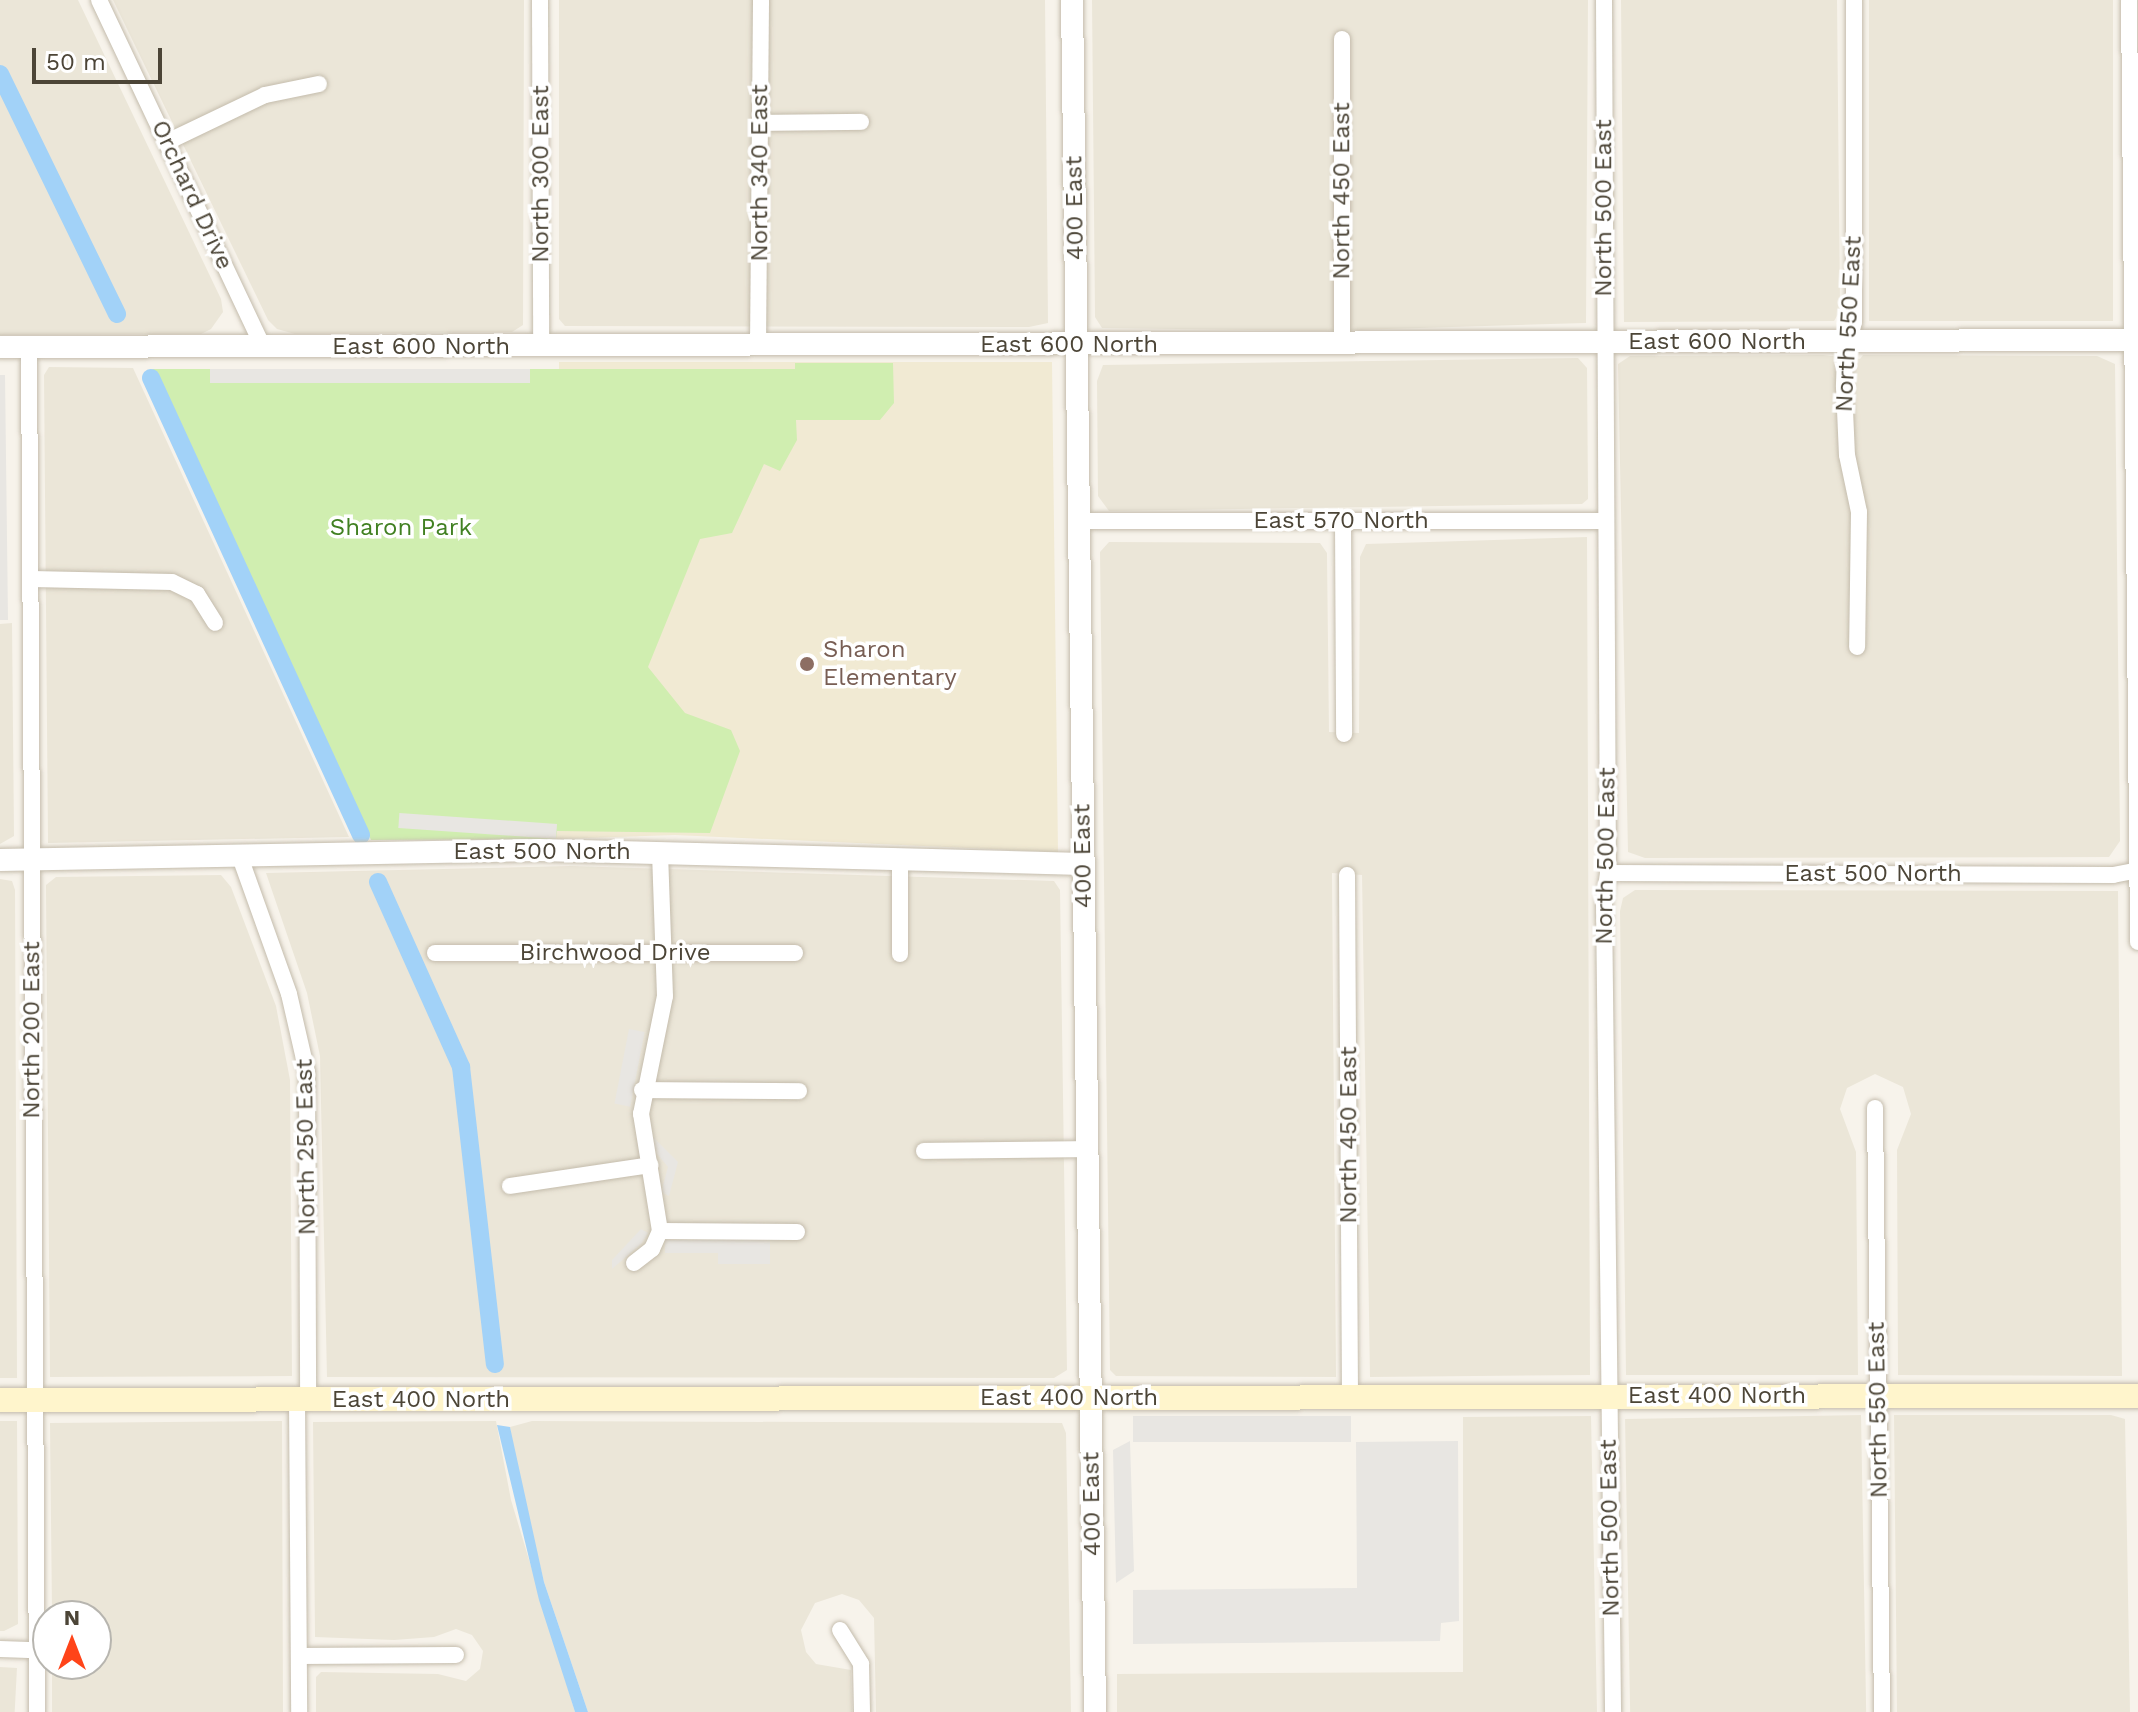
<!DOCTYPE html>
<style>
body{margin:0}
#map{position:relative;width:2138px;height:1712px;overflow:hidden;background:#f7f3eb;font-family:"Work Sans",sans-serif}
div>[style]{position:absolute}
.residential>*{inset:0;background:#ebe6d8;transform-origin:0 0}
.education>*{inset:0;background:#f1ead3}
.green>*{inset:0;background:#d0eeb0}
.parking>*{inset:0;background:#e8e6e2;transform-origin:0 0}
.water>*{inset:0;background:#a2d2f8}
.canal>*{height:18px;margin:-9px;padding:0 9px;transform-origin:9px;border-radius:9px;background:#a2d2f8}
.roads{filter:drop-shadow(0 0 2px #c4bcac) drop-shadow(0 0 2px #c4bcac)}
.minor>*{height:16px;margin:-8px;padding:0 8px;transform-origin:8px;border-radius:8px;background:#fff}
.tertiary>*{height:22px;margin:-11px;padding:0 11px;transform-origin:11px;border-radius:11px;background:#fff}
.secondary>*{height:24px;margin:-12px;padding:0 12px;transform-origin:12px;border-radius:12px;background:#fff5cc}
.dots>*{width:22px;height:22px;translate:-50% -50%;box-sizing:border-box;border:4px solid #fff;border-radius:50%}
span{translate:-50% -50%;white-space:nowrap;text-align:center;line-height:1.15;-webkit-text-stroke:7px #fff;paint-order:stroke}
.street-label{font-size:24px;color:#4c4537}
.park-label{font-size:24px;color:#418022}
.education-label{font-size:24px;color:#785e54}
.left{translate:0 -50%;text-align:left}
.north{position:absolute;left:32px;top:1600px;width:80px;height:80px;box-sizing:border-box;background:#fff;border:2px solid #b7b5af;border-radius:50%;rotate:0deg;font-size:22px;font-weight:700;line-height:32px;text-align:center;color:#4c4537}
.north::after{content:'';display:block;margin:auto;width:28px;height:36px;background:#ff4419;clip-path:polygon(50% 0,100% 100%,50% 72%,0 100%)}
.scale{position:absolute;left:32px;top:48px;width:130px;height:36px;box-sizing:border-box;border:4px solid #4c4537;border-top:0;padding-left:10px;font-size:24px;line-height:28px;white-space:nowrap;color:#4c4537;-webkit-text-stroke:6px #fff;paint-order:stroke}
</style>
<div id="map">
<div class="residential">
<i style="clip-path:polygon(0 0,78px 0,221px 299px,223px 312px,211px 329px,201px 334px,0 335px)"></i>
<i style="clip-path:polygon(113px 0,524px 0,523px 325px,512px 332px,295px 334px,277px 329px,268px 320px)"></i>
<i style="clip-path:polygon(559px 0,1045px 0,1048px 323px,1029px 327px,565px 326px,559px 319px)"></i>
<i style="clip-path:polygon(1092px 0,1588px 0,1586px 323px,1321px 331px,1102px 328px,1095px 317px)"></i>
<i style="clip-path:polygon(1621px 0,1837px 0,1840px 311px,1834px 321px,1624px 322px)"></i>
<i style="left:1869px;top:0;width:244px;height:321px"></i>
<i style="clip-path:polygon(1823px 355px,1860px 359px,1863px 355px,2097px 356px,2115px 364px,2120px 841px,2109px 857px,1645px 858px,1628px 852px,1618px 364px,1630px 356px)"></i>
<i style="clip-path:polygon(1578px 358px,1587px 368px,1588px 499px,1582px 504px,1109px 511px,1098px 496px,1097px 381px,1103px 365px)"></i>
<i style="clip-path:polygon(49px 367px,133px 368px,349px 837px,48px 843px,44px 375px)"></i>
<i style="clip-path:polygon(1587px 537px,1590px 1375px,1370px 1377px,1362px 875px,1332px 873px,1336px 1377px,1116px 1376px,1110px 1370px,1100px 552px,1109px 542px,1320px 543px,1327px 553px,1329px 732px,1359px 733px,1360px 557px,1366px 544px)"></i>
<i style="clip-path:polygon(12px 623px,14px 836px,0 844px,0 624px)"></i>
<i style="clip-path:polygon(570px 866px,1054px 881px,1060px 890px,1067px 1370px,1054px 1378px,327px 1377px,320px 1056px,307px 993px,266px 873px)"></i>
<i style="clip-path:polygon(221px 875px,231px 887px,276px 1006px,290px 1080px,292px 1376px,50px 1377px,46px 885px,56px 877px)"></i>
<i style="clip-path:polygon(0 879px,12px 881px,15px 890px,17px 1378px,0 1378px)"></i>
<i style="clip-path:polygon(1635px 890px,2118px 891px,2122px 1376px,1898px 1375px,1897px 1150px,1911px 1114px,1903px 1087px,1875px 1074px,1847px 1088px,1840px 1109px,1856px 1152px,1858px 1375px,1626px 1375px,1620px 911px,1623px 898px)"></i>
<i style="left:1861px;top:1415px;width:297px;height:236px;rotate:89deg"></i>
<i style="clip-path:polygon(1894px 1415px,2111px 1415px,2125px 1419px,2130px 1712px,1897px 1712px)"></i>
<i style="clip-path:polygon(1591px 1416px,1597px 1712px,1117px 1712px,1117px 1674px,1463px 1672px,1463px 1417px)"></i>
<i style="clip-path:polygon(0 1421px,17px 1421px,18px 1624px,4px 1631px,0 1631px)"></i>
<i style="clip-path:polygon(282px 1421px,283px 1712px,52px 1712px,52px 1664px,96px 1664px,96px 1616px,52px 1616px,50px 1423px)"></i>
<i style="clip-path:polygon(496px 1421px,511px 1500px,575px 1712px,316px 1712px,316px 1677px,321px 1672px,438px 1674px,466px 1681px,480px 1669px,483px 1651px,472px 1635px,456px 1629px,434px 1637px,394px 1640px,315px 1637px,313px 1422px)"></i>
<i style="clip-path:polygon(532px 1421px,1062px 1423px,1066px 1433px,1071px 1712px,876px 1712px,874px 1618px,859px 1600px,842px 1594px,815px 1603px,801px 1630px,806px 1652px,816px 1664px,851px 1670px,852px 1712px,588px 1712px,544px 1582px,516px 1468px,510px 1427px)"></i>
<i style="left:0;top:1667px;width:17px;height:45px;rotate:3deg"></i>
</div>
<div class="education">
<i style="clip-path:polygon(559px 362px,1052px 362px,1058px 852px,675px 835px,556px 839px)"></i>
</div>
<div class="green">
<i style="clip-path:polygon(795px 363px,893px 363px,894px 403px,880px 420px,796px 420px,797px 440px,780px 471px,764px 464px,732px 533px,700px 539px,648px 667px,685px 713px,731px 730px,740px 751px,710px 833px,557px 831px,556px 839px,371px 840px,152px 369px,795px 369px)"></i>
</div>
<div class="parking">
<i style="left:210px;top:369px;width:320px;height:14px"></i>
<i style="clip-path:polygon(0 375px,5px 375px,8px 620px,0 620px)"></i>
<i style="left:557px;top:824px;width:15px;height:158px;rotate:94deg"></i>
<i style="left:629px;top:1029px;width:16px;height:76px;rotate:11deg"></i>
<i style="clip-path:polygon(653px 1137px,678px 1162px,669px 1196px,661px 1192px,668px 1167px,647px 1142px)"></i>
<i style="clip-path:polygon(641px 1229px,648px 1233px,642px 1243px,612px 1269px,612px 1260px)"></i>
<i style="clip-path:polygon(665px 1240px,770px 1240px,770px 1264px,718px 1264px,718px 1253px,665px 1253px)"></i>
<i style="left:1133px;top:1416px;width:218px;height:26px"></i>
<i style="clip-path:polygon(1130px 1441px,1134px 1571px,1116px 1583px,1113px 1450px)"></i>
<i style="clip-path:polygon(1458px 1441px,1459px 1621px,1441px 1623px,1440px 1641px,1133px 1644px,1133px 1590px,1357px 1588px,1356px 1442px)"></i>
</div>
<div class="water">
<i style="clip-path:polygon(497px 1425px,510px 1427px,544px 1582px,588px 1712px,575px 1712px,539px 1600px)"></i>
</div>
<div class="canal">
<i style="left:0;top:74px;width:267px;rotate:64deg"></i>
<i style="left:151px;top:378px;width:503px;rotate:65.32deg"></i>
<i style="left:378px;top:882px;width:203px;rotate:65.8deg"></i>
<i style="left:461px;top:1067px;width:299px;rotate:83.5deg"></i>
</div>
<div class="roads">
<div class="minor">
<i style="left:99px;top:0;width:384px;rotate:64.7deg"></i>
<i style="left:540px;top:0;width:347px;rotate:89.8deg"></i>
<i style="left:1604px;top:0;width:873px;rotate:89.74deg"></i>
<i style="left:1608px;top:873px;width:29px;rotate:98deg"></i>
<i style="left:1604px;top:902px;width:810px;rotate:89.36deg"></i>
<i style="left:1854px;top:0;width:322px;rotate:90deg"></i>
<i style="left:1854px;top:322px;width:34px;rotate:105deg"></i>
<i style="left:1845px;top:355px;width:32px;rotate:92deg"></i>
<i style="left:1844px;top:387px;width:68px;rotate:87.5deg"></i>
<i style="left:1847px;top:455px;width:58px;rotate:78.1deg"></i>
<i style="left:1859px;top:512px;width:135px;rotate:90.8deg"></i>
<i style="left:2129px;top:0;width:942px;rotate:89.45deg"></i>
<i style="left:761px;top:123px;width:100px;rotate:-0.6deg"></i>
<i style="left:167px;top:142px;width:109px;rotate:-25.6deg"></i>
<i style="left:265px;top:95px;width:55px;rotate:-11.5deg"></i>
<i style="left:1342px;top:343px;width:304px;rotate:-90deg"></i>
<i style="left:758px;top:346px;width:346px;rotate:-89.5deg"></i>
<i style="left:29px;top:347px;width:1365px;rotate:89.66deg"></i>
<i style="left:1079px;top:521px;width:525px"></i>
<i style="left:1343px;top:521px;width:213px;rotate:89.7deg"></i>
<i style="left:32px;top:579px;width:140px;rotate:1.2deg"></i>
<i style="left:172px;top:582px;width:28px;rotate:26deg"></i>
<i style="left:197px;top:594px;width:34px;rotate:58deg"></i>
<i style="left:240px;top:857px;width:145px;rotate:70.3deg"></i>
<i style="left:289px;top:994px;width:80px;rotate:77deg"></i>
<i style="left:307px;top:1072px;width:328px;rotate:89.8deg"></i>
<i style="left:1608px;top:873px;width:505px;rotate:0.23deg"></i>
<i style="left:2113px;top:875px;width:25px;rotate:-11deg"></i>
<i style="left:1347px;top:875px;width:520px;rotate:89.67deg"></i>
<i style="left:435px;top:953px;width:360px"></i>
<i style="left:900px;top:954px;width:94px;rotate:-90deg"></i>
<i style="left:642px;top:1090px;width:157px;rotate:0.4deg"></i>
<i style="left:1875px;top:1108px;width:604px;rotate:89.34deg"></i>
<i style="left:924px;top:1151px;width:163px;rotate:-0.7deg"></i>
<i style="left:510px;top:1186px;width:142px;rotate:-8.5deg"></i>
<i style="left:660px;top:1231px;width:137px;rotate:0.4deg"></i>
<i style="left:634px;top:1263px;width:23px;rotate:-38deg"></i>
<i style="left:652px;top:1249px;width:20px;rotate:-66deg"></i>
<i style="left:660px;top:1231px;width:119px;rotate:-99.2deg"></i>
<i style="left:641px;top:1114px;width:120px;rotate:-78.5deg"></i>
<i style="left:665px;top:996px;width:144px;rotate:-92deg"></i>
<i style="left:297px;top:1400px;width:312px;rotate:89.6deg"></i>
<i style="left:840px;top:1630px;width:40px;rotate:58deg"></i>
<i style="left:861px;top:1664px;width:48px;rotate:88.8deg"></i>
<i style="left:0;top:1649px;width:36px;rotate:2deg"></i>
<i style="left:299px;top:1656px;width:157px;rotate:-0.4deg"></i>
</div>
<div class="tertiary">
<i style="left:1072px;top:0;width:1712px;rotate:89.23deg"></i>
<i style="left:0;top:347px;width:2138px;rotate:-0.19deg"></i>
<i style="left:0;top:860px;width:539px;rotate:-1.06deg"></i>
<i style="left:539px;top:850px;width:544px;rotate:1.47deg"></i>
</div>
<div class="secondary">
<i style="left:0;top:1400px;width:2138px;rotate:-0.11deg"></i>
</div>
</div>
<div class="dots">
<i style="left:807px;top:664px;background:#8d6e63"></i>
</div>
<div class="street-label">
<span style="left:760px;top:173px;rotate:-90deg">North 340 East</span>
<span style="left:541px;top:174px;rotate:-90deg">North 300 East</span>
<span style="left:1342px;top:191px;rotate:-90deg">North 450 East</span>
<span style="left:192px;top:195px;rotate:65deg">Orchard Drive</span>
<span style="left:1075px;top:208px;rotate:-91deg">400 East</span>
<span style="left:1604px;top:208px;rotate:-90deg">North 500 East</span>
<span style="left:1849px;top:324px;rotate:-87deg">North 550 East</span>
<span style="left:1717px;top:342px">East 600 North</span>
<span style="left:1069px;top:345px">East 600 North</span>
<span style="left:421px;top:347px">East 600 North</span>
<span style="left:1341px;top:521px">East 570 North</span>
<span style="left:542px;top:852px">East 500 North</span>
<span style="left:1083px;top:856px;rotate:-91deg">400 East</span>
<span style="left:1606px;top:856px;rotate:-89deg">North 500 East</span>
<span style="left:1873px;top:874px">East 500 North</span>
<span style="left:615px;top:953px">Birchwood Drive</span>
<span style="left:32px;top:1030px;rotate:-90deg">North 200 East</span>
<span style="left:1349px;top:1135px;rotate:-90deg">North 450 East</span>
<span style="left:306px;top:1147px;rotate:-91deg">North 250 East</span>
<span style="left:1717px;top:1396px">East 400 North</span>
<span style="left:1069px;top:1398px">East 400 North</span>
<span style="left:421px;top:1400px">East 400 North</span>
<span style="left:1878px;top:1410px;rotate:-91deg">North 550 East</span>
<span style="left:1092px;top:1504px;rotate:-91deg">400 East</span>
<span style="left:1610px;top:1528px;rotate:-91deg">North 500 East</span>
</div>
<div class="park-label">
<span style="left:401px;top:528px">Sharon Park</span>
</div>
<div class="education-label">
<span class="left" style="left:823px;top:664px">Sharon<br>Elementary</span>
</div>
<div class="north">N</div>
<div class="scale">50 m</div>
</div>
